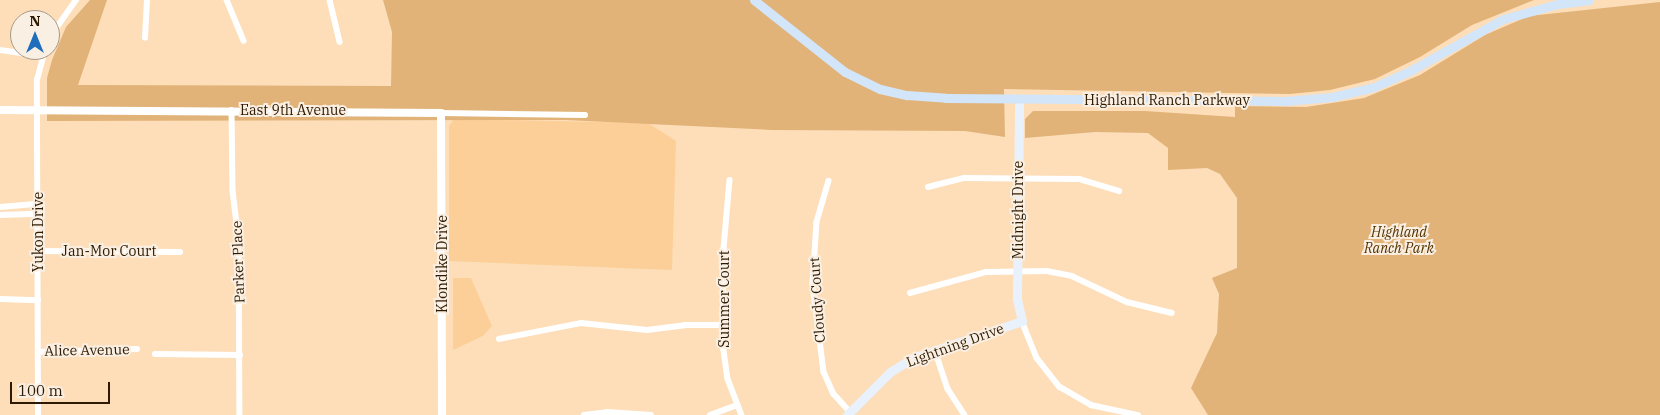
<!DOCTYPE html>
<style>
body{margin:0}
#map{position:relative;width:1660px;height:415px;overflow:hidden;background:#fddeb9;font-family:"IBM Plex Serif",serif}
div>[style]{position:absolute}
.built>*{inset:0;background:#fccf98}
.green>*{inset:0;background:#e1b379}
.minor>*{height:5.5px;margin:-2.75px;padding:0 2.75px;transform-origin:2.75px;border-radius:2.75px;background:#fff}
.tertiary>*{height:8px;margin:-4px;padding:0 4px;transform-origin:4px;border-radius:4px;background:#fff}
.secondary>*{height:9px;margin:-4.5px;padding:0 4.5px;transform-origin:4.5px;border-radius:4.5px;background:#e9f2fc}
.primary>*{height:9px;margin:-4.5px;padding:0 4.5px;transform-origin:4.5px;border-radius:4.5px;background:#d3e5f9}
span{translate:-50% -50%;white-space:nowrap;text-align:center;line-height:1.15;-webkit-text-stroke:4px #faefe3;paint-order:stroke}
.street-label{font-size:14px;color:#2d1a01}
.park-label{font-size:14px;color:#543400;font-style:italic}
.north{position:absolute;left:10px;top:10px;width:50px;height:50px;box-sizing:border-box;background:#faefe3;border:1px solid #a89a89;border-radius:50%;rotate:0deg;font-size:14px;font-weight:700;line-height:20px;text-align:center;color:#2d1a01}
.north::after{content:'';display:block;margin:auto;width:18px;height:22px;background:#1e6ebd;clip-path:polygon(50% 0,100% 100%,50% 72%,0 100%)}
.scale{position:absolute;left:10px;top:382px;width:100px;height:22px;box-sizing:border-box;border:2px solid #2d1a01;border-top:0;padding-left:6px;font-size:15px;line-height:18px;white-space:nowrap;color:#2d1a01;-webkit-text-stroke:4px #faefe3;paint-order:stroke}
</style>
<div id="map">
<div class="built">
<i style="clip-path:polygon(454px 119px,648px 123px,676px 141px,672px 270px,449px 261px,449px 126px)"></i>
<i style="clip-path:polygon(453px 278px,471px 278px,492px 326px,483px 336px,453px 350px)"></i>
</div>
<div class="green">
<i style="clip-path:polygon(90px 0,107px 0,78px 85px,391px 86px,392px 32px,383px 0,1534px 0,1472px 25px,1420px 57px,1375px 79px,1330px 90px,1290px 94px,1004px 89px,1005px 137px,965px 131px,772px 130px,566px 120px,47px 121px,47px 78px,52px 60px,66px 27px)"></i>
<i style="clip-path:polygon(1660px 2px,1660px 415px,1208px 415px,1191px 388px,1217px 333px,1219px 294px,1212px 278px,1237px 268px,1237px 198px,1220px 174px,1207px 168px,1168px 170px,1168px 148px,1148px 133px,1095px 132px,1025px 138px,1025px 119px,1033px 111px,1145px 111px,1235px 117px,1235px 106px,1306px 107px,1364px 98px,1420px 75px,1485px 35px,1529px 16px)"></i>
</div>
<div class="minor">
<i style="left:227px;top:0;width:44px;rotate:67.5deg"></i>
<i style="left:330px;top:0;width:43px;rotate:76.6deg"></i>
<i style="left:50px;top:37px;width:45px;rotate:-54.9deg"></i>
<i style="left:145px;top:38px;width:38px;rotate:-87deg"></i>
<i style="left:0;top:50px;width:42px;rotate:8.1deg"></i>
<i style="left:232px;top:110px;width:81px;rotate:89.3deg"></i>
<i style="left:233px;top:191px;width:49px;rotate:83deg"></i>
<i style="left:239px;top:240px;width:175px;rotate:89.7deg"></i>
<i style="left:441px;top:113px;width:144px;rotate:0.8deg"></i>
<i style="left:730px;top:180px;width:69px;rotate:95deg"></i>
<i style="left:724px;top:249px;width:95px;rotate:90.6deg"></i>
<i style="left:723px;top:344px;width:35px;rotate:82deg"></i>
<i style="left:728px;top:379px;width:39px;rotate:69deg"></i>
<i style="left:829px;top:181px;width:43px;rotate:106.3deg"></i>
<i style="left:817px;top:222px;width:62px;rotate:93.7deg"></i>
<i style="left:813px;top:284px;width:89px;rotate:82.9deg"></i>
<i style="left:824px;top:372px;width:24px;rotate:66deg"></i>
<i style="left:834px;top:394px;width:25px;rotate:48deg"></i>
<i style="left:928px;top:187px;width:38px;rotate:-14deg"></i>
<i style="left:965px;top:178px;width:114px;rotate:0.5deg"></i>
<i style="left:1079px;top:179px;width:42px;rotate:16.7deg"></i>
<i style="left:0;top:207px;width:38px;rotate:-5deg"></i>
<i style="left:0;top:215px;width:38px;rotate:-2deg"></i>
<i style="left:38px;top:251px;width:142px;rotate:0.4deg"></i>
<i style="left:910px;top:293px;width:79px;rotate:-15.4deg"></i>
<i style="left:986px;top:272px;width:61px;rotate:-0.9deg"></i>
<i style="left:1047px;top:271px;width:25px;rotate:11deg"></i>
<i style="left:1072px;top:276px;width:61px;rotate:25.3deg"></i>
<i style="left:1127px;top:302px;width:46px;rotate:13.7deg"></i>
<i style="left:0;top:299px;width:38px;rotate:2deg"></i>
<i style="left:1022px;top:321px;width:40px;rotate:68deg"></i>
<i style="left:1037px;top:358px;width:37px;rotate:52deg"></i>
<i style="left:1060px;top:387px;width:36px;rotate:30deg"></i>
<i style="left:1091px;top:405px;width:48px;rotate:12deg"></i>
<i style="left:499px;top:339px;width:84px;rotate:-11deg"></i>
<i style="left:581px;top:323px;width:66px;rotate:6.1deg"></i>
<i style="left:647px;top:330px;width:38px;rotate:-7deg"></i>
<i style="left:685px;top:325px;width:38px"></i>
<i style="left:935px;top:350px;width:41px;rotate:71.6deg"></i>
<i style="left:948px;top:389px;width:31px;rotate:57deg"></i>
<i style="left:38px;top:352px;width:99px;rotate:-1.7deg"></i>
<i style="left:155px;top:354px;width:85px;rotate:0.7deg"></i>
<i style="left:38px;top:415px;width:335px;rotate:-90.2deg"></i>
<i style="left:37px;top:80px;width:31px;rotate:-75deg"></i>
<i style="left:584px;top:415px;width:23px;rotate:-7deg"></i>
<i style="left:607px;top:412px;width:44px;rotate:3.9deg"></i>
<i style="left:710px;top:415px;width:29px;rotate:-20deg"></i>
</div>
<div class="tertiary">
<i style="left:0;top:110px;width:441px;rotate:0.4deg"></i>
<i style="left:441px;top:113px;width:302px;rotate:89.8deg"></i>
</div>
<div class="secondary">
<i style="left:847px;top:415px;width:61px;rotate:-45deg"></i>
<i style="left:890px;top:372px;width:26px;rotate:-32deg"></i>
<i style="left:912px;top:358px;width:116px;rotate:-18.6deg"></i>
<i style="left:1022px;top:321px;width:23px;rotate:-103deg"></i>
<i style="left:1017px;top:299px;width:200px;rotate:-89.4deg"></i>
</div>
<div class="primary">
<i style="left:754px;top:0;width:116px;rotate:38.4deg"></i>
<i style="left:845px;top:72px;width:39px;rotate:26deg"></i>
<i style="left:880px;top:89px;width:28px;rotate:13deg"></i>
<i style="left:907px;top:95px;width:39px;rotate:4deg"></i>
<i style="left:946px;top:98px;width:339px;rotate:0.5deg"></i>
<i style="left:1285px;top:101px;width:47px;rotate:-4.9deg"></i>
<i style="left:1332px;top:97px;width:43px;rotate:-13.4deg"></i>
<i style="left:1374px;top:87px;width:37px;rotate:-24deg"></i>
<i style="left:1408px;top:72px;width:109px;rotate:-29.2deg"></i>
<i style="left:1503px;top:19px;width:57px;rotate:-15.3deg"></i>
<i style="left:1558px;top:4px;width:31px;rotate:-7deg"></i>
</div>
<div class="street-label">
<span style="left:1167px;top:100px">Highland Ranch Parkway</span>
<span style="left:293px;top:110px">East 9th Avenue</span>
<span style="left:1018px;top:210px;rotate:-90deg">Midnight Drive</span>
<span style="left:38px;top:232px;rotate:-90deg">Yukon Drive</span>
<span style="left:109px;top:251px">Jan-Mor Court</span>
<span style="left:238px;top:262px;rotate:-92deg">Parker Place</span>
<span style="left:442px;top:264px;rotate:-90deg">Klondike Drive</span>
<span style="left:724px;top:299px;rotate:-90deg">Summer Court</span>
<span style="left:817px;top:300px;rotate:-94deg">Cloudy Court</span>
<span style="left:955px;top:345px;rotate:-20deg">Lightning Drive</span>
<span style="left:87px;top:350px;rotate:-1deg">Alice Avenue</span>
</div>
<div class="park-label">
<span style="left:1399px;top:240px">Highland<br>Ranch Park</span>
</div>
<div class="north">N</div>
<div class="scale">100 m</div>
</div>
